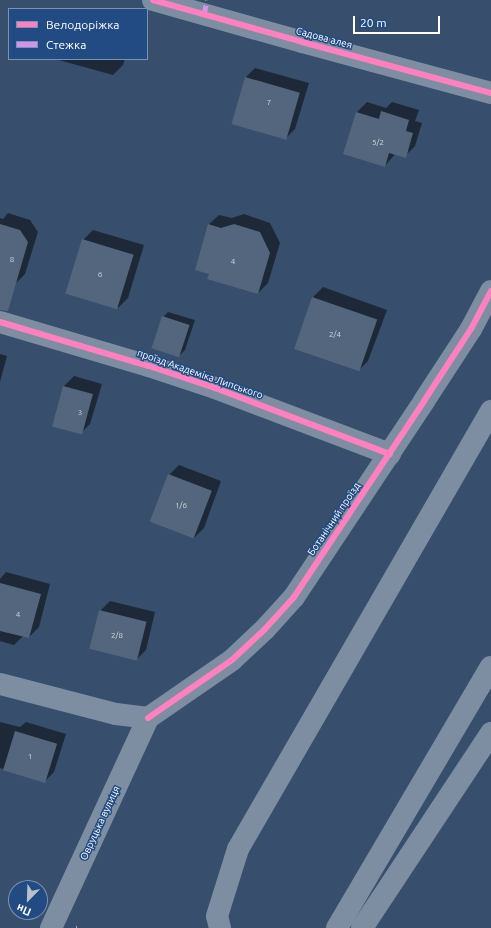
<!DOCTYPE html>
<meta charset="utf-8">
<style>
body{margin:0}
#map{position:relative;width:491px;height:928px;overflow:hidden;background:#374e6c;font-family:Ubuntu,sans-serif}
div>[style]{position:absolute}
.shadow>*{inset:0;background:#0007}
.building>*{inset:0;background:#53667d;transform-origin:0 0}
.minor>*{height:22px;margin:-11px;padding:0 11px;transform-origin:11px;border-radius:11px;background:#7d8ea2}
.quiet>*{height:5px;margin-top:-2.5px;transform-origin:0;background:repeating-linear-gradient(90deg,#d193ec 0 10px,transparent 0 15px)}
.cycleway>*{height:6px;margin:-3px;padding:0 3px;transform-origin:3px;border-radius:3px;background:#ff80c0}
span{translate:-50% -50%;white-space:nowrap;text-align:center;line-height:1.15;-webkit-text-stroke:3px #214b82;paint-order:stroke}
.number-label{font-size:8px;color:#d4d9de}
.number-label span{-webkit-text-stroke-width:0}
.street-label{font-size:10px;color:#fff}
.legend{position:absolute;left:8px;top:8px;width:140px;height:52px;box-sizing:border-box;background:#214b82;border:1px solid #7a93b4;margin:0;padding:5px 7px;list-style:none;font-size:12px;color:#fff}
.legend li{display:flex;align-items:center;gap:8px;height:20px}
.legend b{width:20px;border:1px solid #7a93b4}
.north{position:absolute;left:8px;top:880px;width:40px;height:40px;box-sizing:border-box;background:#214b82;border:1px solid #7a93b4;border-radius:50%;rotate:203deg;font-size:11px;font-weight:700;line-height:16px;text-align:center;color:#fff}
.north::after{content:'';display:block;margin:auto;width:14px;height:18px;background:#b9c1cc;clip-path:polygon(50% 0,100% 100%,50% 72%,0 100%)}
.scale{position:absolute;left:353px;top:16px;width:87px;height:18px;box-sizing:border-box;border:2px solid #fff;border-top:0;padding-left:5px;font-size:12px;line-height:14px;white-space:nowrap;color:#fff;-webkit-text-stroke:3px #214b82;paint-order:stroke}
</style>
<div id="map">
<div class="shadow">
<i style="clip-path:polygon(55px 59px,125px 59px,123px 65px,113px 75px)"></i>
<i style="clip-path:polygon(255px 68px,309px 83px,295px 129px,285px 139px,245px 78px)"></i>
<i style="clip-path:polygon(367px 102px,386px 108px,392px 102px,419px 110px,415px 121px,422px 123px,415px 146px,405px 156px,395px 154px,385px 166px,357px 112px)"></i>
<i style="clip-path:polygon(8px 213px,30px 220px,38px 232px,25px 274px,15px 284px,0 280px,0 218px,3px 219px)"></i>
<i style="clip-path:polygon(244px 214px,270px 223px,280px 243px,268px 283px,258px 293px,210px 274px,209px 224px,219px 215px,232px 218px)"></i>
<i style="clip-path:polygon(93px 230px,144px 245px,128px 298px,118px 308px,83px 240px)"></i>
<i style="clip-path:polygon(323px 287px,387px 310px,368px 361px,358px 371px,295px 349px,313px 297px)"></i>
<i style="clip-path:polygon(168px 312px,195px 320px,185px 350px,180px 355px,163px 317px)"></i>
<i style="clip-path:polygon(0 354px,7px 356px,0 382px)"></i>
<i style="clip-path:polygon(74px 376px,102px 384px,90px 424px,80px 434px,64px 386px)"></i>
<i style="clip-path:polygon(179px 465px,221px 481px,204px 528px,194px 538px,169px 475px)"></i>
<i style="clip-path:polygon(6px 572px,50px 584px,39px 627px,29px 637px,23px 636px,14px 645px,0 641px,0 579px)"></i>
<i style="clip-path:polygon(110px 601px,155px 612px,146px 650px,136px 660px,100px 611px)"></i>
<i style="clip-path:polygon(0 722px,20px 727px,26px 722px,66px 734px,54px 772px,44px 782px,0 768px)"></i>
</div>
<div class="building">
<i style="left:245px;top:77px;width:57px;height:49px;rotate:16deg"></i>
<i style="clip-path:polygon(381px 111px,409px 120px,406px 131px,413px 133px,406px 158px,389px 153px,385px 167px,343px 154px,356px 112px,379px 119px)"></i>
<i style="clip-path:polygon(0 224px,20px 230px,28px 242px,8px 311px,0 310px)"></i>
<i style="clip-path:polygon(208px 224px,221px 228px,234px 224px,260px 232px,270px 253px,258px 294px,207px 279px,209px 274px,195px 270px)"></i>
<i style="left:82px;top:239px;width:54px;height:57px;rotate:17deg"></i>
<i style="left:312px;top:297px;width:69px;height:55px;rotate:19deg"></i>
<i style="left:162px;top:316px;width:29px;height:34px;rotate:18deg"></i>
<i style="left:63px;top:386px;width:31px;height:42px;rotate:15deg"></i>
<i style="left:168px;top:474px;width:47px;height:51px;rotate:21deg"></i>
<i style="clip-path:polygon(0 583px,41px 594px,29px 638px,0 631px)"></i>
<i style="left:99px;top:610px;width:49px;height:40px;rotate:14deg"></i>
<i style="left:15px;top:731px;width:44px;height:41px;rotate:17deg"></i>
</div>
<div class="minor">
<i style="left:153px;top:0;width:155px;rotate:15.7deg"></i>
<i style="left:302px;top:42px;width:196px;rotate:15.1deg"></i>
<i style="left:0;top:322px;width:155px;rotate:16.5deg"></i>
<i style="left:149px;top:366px;width:70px;rotate:18.4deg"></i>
<i style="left:215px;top:388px;width:187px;rotate:20.7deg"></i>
<i style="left:0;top:684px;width:120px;rotate:14.5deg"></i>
<i style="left:116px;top:714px;width:32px;rotate:7deg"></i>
<i style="left:148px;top:718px;width:102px;rotate:-34.6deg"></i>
<i style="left:232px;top:660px;width:45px;rotate:-43.2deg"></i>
<i style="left:265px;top:629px;width:43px;rotate:-47.8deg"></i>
<i style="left:294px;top:597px;width:235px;rotate:-56.4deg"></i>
<i style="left:424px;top:401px;width:86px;rotate:-56.9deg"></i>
<i style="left:471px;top:329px;width:43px;rotate:-62.2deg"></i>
<i style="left:51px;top:928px;width:231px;rotate:-65.2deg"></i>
<i style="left:220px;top:928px;width:12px;rotate:-104deg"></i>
<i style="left:217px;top:916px;width:70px;rotate:-72.6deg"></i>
<i style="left:238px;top:849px;width:506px;rotate:-59.99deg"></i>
<i style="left:337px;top:928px;width:303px;rotate:-59.5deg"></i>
<i style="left:362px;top:928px;width:234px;rotate:-56.5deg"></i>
</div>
<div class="quiet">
<i style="left:204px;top:15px;width:15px;rotate:-79deg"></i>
<i style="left:76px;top:928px;width:1px"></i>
</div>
<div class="cycleway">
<i style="left:153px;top:0;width:155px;rotate:15.7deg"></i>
<i style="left:302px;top:42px;width:196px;rotate:15.1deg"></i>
<i style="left:0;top:322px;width:155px;rotate:16.5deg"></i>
<i style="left:149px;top:366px;width:70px;rotate:18.4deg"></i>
<i style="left:215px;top:388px;width:187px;rotate:20.7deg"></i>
<i style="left:148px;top:718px;width:102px;rotate:-34.6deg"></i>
<i style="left:232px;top:660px;width:45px;rotate:-43.2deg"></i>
<i style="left:265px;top:629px;width:43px;rotate:-47.8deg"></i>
<i style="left:294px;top:597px;width:235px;rotate:-56.4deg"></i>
<i style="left:424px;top:401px;width:86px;rotate:-56.9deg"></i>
<i style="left:471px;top:329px;width:43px;rotate:-62.2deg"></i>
</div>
<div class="number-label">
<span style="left:269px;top:103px">7</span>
<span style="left:378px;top:143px">5/2</span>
<span style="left:12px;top:260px">8</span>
<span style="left:233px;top:262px">4</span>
<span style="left:100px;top:275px">6</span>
<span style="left:335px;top:335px">2/4</span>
<span style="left:80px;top:413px">3</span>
<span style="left:181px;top:506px">1/6</span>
<span style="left:18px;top:615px">4</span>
<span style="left:117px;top:636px">2/8</span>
<span style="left:30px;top:757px">1</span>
</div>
<div class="street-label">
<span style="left:324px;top:38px;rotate:15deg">Садова алея</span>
<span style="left:200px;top:374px;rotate:19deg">проїзд Академіка Липського</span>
<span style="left:334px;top:519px;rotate:-56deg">Ботанічний проїзд</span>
<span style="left:100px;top:823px;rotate:-65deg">Овруцька вулиця</span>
</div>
<ul class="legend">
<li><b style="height:5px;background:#ff80c0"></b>Велодоріжка</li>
<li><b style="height:5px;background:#d193ec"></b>Стежка</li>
</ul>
<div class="north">Пн</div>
<div class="scale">20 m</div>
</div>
